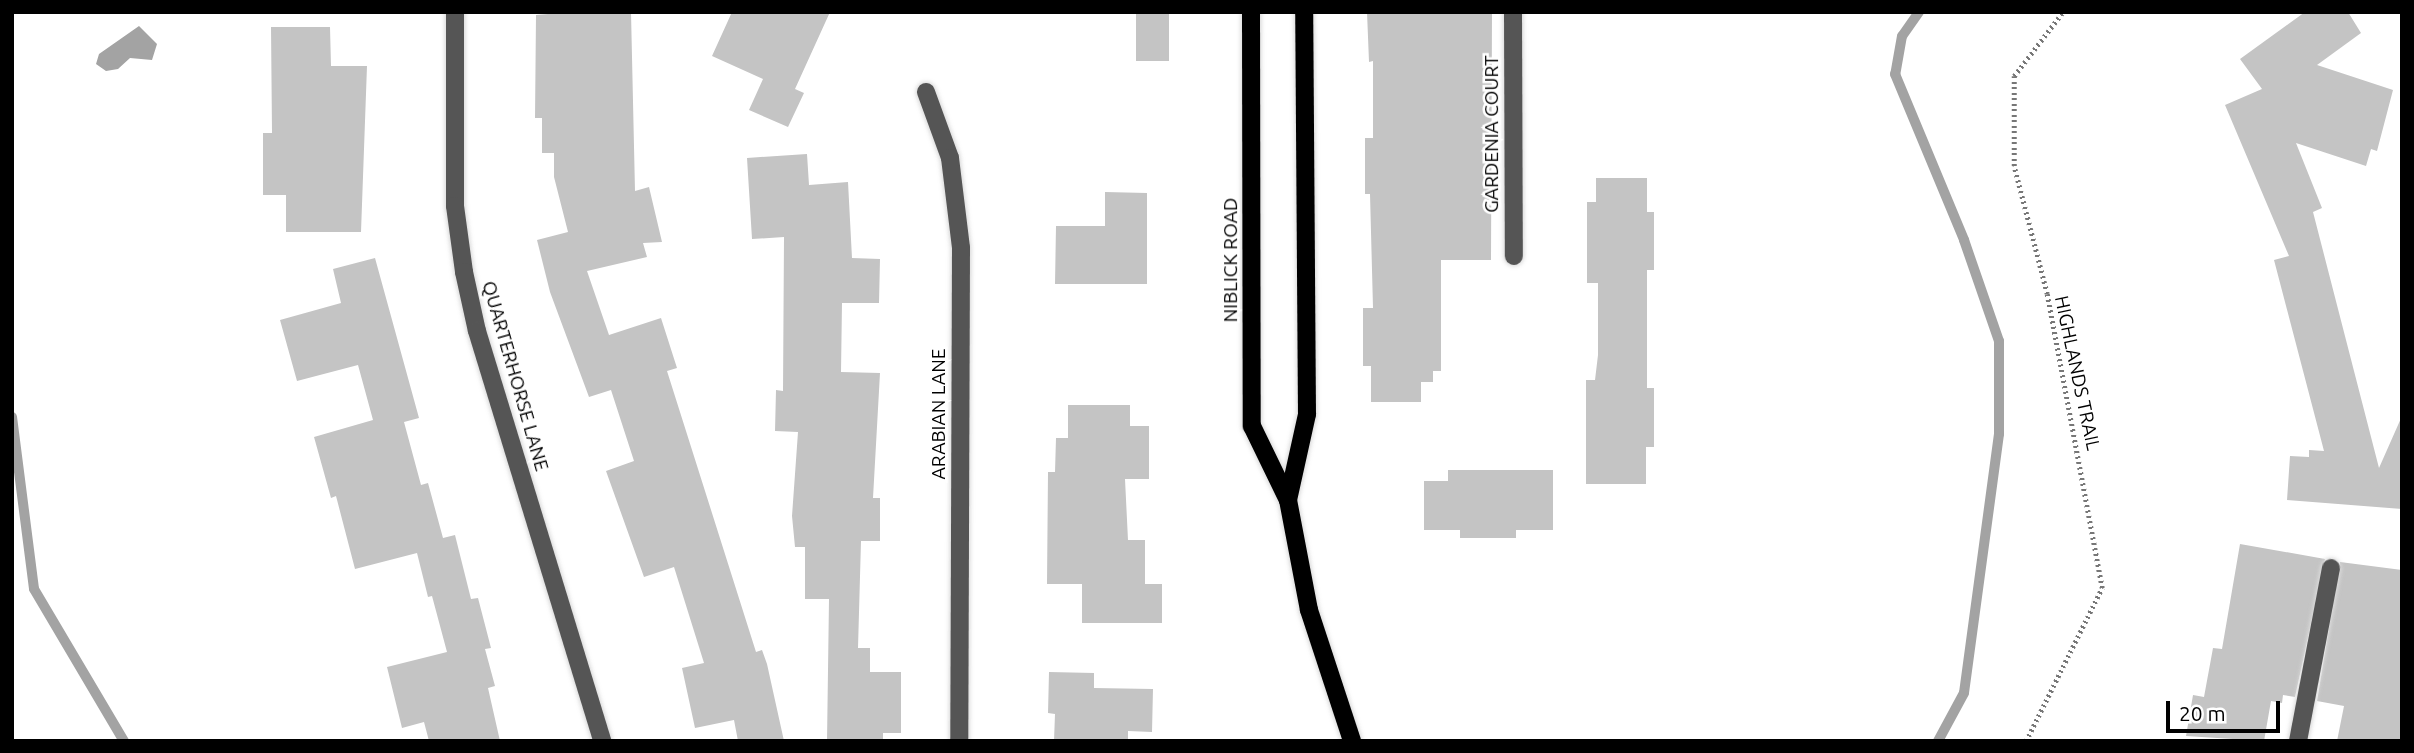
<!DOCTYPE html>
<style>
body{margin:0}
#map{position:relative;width:2414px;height:753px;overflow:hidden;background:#fff;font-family:Ubuntu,sans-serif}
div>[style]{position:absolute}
.water>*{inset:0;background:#a3a3a3}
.stream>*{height:10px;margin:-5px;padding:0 5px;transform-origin:5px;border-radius:5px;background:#a3a3a3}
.building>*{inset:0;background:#c4c4c4;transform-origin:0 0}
.path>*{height:4.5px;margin-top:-2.25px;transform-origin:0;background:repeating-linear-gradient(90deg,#777 0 2px,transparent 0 5.5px)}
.roads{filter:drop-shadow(0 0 2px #dbdbdb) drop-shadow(0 0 2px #dbdbdb)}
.minor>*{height:18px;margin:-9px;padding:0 9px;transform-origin:9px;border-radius:9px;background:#555}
.major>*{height:18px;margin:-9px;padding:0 9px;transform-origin:9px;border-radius:9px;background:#000}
span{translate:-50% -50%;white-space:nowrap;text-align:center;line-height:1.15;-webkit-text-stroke:5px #fff;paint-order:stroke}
.street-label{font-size:19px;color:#000}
.frame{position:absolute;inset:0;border:14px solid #000;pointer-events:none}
.scale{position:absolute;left:2166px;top:701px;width:114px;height:32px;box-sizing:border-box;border:4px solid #000;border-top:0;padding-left:9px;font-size:21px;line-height:24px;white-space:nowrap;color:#000;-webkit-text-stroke:5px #fff;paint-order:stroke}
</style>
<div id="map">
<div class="water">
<i style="clip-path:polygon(139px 26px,157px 44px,152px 60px,130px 58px,118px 69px,106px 71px,96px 64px,99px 54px)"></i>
</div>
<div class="stream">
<i style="left:1919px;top:12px;width:29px;rotate:125deg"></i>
<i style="left:1902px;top:36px;width:39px;rotate:100deg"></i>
<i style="left:1895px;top:74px;width:180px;rotate:67.4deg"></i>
<i style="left:1964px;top:240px;width:107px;rotate:70.9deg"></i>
<i style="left:1999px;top:341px;width:93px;rotate:90deg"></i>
<i style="left:1999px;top:434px;width:261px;rotate:97.7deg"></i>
<i style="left:1964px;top:693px;width:55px;rotate:118.4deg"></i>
<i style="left:12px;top:417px;width:173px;rotate:82.7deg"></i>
<i style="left:34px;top:589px;width:177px;rotate:59.4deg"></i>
</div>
<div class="building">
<i style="clip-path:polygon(572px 12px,631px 12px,635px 191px,649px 187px,662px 242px,643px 243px,647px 257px,587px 271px,609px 335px,661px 318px,677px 368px,667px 371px,756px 652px,762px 650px,767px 664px,784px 741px,738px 741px,734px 720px,695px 728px,682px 668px,704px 663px,674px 567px,644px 577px,606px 471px,634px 461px,611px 390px,589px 397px,550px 292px,537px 240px,568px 232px,554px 177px,554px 153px,542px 153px,542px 118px,535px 118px,536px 15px)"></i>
<i style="clip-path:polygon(732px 12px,830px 12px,795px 89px,804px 93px,788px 127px,749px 110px,763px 79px,712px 56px)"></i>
<i style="left:1136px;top:12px;width:33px;height:49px"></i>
<i style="clip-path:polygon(1367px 12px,1492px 12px,1491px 260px,1441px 260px,1441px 371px,1433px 371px,1433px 382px,1421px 382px,1421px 402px,1371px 402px,1371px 366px,1363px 366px,1363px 308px,1373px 308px,1370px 194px,1365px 194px,1365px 138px,1373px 138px,1373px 61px,1369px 62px)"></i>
<i style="clip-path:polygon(2305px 12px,2348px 12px,2361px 33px,2317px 65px,2393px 90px,2377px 151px,2371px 149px,2366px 166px,2296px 143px,2322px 208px,2313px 212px,2379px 468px,2402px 416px,2402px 509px,2287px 500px,2290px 456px,2309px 457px,2309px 450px,2324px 451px,2274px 260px,2289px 256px,2225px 105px,2262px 89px,2240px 59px)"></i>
<i style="clip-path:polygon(271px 27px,330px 27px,331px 66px,367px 66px,361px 232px,286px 232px,286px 195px,263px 195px,263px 133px,272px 133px)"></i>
<i style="clip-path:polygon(807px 154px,809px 185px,848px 182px,852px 258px,880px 259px,879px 303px,842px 303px,841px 372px,880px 373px,873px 498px,880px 498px,880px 541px,861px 541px,858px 648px,870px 648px,870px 672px,901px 672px,901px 733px,883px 733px,883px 741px,827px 741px,829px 599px,805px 599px,805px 547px,795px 547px,792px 516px,798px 432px,775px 431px,776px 390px,783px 391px,784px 237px,752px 239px,747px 158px)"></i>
<i style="clip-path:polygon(1596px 178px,1647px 178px,1647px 212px,1654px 212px,1654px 270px,1647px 270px,1647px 388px,1654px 388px,1654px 447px,1646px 447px,1646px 484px,1586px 484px,1586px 380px,1595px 380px,1598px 355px,1598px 283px,1587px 283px,1587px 202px,1596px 202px)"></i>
<i style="clip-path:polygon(1105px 192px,1147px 193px,1147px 284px,1055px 284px,1056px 226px,1105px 226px)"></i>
<i style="clip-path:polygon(375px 258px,419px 418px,404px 422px,421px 485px,428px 483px,443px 538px,455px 535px,471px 599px,478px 598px,491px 648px,485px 649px,495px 686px,488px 688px,500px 741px,429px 741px,424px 722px,402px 728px,387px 667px,447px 652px,432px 596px,428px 597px,417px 553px,355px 569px,336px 496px,331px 498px,314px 437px,373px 420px,358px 365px,297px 381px,280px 320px,341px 303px,333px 269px)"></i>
<i style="clip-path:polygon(1068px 405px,1130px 405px,1130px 426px,1149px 426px,1149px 479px,1125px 479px,1128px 540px,1145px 540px,1145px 584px,1162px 584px,1162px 623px,1082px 623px,1082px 584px,1047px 584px,1048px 472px,1055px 472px,1056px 438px,1068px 438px)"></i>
<i style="clip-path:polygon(1448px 470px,1553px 470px,1553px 530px,1516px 530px,1516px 538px,1460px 538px,1460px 530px,1424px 530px,1424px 481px,1448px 481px)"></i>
<i style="clip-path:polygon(2240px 544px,2325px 559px,2295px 697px,2283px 695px,2282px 703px,2271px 701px,2264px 741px,2186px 736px,2193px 695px,2204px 697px,2213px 648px,2222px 649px)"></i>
<i style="clip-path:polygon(2340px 562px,2402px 570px,2402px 741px,2337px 741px,2344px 706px,2317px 701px)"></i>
<i style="clip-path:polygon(1049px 672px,1094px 673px,1094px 688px,1153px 689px,1152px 732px,1128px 731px,1128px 741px,1054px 741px,1055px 714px,1048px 713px)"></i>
</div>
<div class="path">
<i style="left:2026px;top:741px;width:171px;rotate:-63.6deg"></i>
<i style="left:2102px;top:588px;width:299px;rotate:-100.6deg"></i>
<i style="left:2047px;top:294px;width:132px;rotate:-104.5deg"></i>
<i style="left:2014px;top:166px;width:90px;rotate:-90deg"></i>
<i style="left:2014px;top:76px;width:81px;rotate:-52.6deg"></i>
</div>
<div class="roads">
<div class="minor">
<i style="left:455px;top:12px;width:194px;rotate:90deg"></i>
<i style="left:455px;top:206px;width:67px;rotate:82.2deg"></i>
<i style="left:464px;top:272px;width:60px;rotate:77.6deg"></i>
<i style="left:477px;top:331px;width:429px;rotate:73deg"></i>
<i style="left:1513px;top:12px;width:244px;rotate:89.8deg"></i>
<i style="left:926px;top:92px;width:70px;rotate:70deg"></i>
<i style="left:950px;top:158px;width:91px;rotate:83deg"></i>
<i style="left:961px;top:248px;width:493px;rotate:90.2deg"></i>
<i style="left:2298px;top:741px;width:176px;rotate:-79.2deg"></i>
</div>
<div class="major">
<i style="left:1251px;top:12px;width:414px;rotate:89.9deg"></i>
<i style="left:1252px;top:426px;width:82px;rotate:64.1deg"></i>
<i style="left:1288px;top:500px;width:112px;rotate:79.2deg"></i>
<i style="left:1309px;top:610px;width:138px;rotate:71.8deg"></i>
<i style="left:1288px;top:500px;width:88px;rotate:-77.5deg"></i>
<i style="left:1307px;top:414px;width:402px;rotate:-90.4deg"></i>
</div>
</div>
<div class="street-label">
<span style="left:1492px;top:134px;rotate:-90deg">GARDENIA COURT</span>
<span style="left:1231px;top:260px;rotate:-90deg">NIBLICK ROAD</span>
<span style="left:2077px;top:373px;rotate:78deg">HIGHLANDS TRAIL</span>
<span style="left:515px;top:376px;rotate:74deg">QUARTERHORSE LANE</span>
<span style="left:939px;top:414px;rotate:-90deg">ARABIAN LANE</span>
</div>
<div class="frame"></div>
<div class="scale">20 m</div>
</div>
